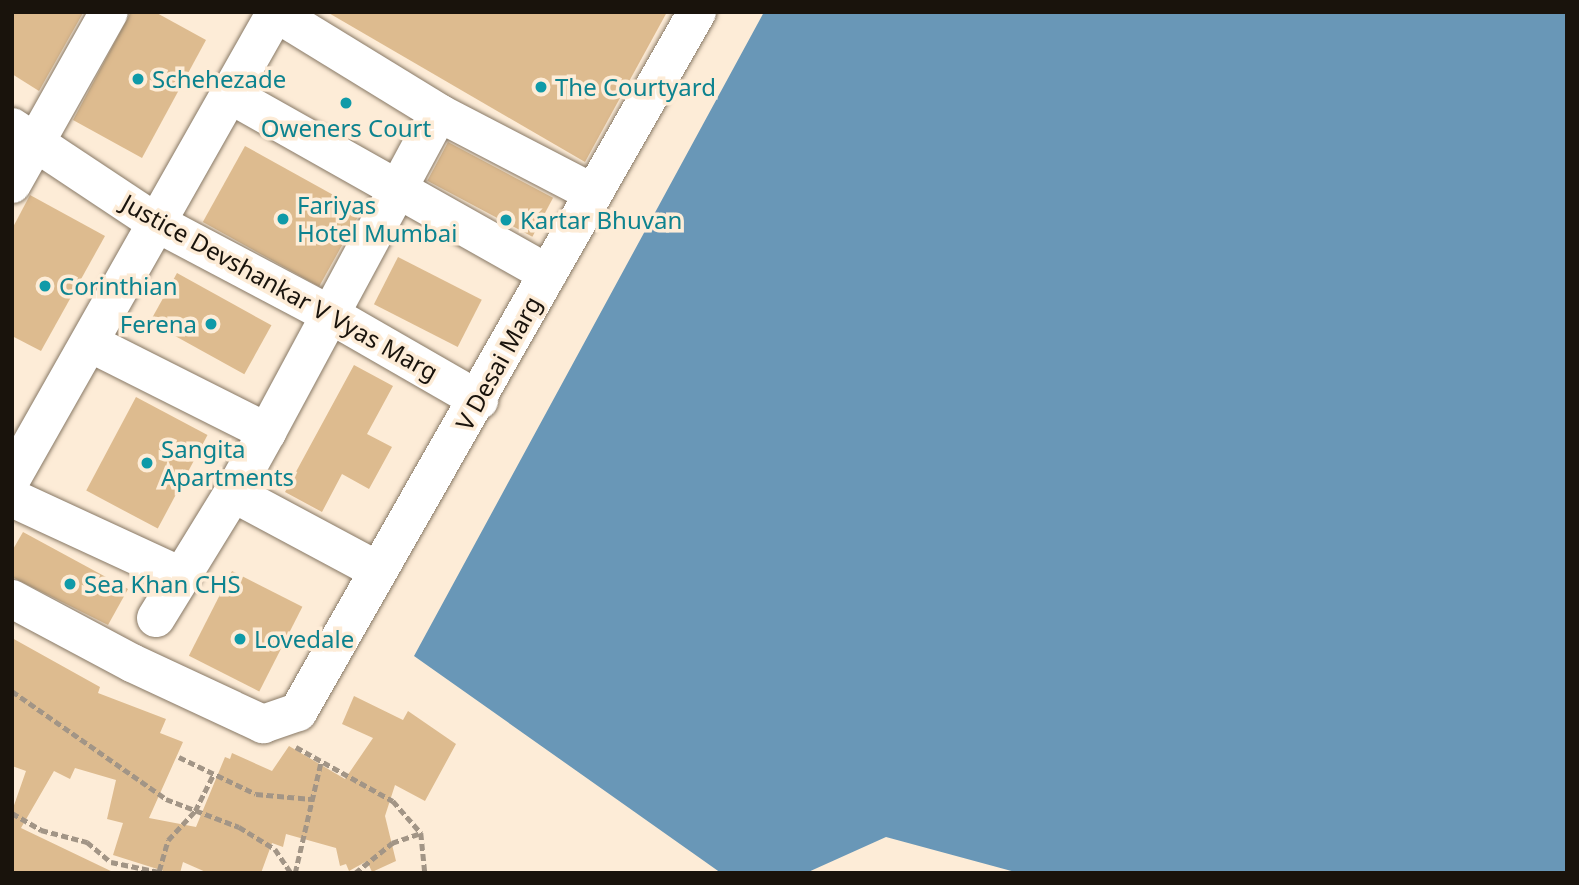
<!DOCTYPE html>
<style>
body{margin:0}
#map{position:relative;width:1579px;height:885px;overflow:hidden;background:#fdecd7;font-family:"Noto Sans",sans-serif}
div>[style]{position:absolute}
.water>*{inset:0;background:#6997b7}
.building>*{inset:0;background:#ddbb8f;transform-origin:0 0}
.path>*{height:4.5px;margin-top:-2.25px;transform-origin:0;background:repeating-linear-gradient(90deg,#a29586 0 7px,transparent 0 10.5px)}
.roads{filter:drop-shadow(0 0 2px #877865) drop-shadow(0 0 2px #877865)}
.minor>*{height:38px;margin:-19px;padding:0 19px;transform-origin:19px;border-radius:19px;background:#fff}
.dots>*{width:19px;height:19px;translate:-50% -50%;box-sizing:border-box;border:4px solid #fdecd7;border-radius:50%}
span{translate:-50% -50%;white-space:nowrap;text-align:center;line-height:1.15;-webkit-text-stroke:7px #fdecd7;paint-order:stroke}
.culture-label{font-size:24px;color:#0d838f}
.left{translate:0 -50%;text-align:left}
.right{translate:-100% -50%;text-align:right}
.street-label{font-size:24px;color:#19130c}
.frame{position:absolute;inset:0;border:14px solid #19130c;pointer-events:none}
</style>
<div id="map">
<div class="water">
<i style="clip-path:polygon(764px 12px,1567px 12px,1567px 873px,1019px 873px,886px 837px,806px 873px,721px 873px,414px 656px)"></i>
</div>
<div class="building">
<i style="clip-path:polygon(12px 12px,83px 13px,39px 91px,12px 74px)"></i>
<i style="clip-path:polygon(131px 12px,155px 12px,206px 40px,142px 158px,73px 120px)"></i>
<i style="clip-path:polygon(327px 12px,667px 12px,585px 162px)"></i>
<i style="left:448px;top:142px;width:119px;height:44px;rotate:28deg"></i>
<i style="left:245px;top:146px;width:133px;height:87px;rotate:29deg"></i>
<i style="clip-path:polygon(30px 195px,105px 236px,41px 351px,12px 336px,12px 229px)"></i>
<i style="left:398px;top:257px;width:94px;height:53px;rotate:27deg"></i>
<i style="left:177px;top:273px;width:108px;height:56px;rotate:29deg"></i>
<i style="clip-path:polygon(354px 365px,393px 386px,367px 434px,392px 447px,369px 489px,342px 474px,322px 512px,285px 492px)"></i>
<i style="left:136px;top:397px;width:81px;height:106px;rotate:28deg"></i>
<i style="clip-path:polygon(23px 532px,128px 589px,108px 625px,12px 577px,12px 551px)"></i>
<i style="left:232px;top:571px;width:79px;height:95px;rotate:27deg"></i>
<i style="clip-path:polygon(12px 638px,100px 687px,98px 693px,166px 719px,160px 733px,183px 742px,149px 818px,196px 827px,225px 757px,230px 759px,232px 753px,272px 771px,289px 746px,345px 779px,373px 738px,342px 724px,354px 696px,403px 720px,408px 711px,456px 744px,425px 801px,395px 785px,385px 816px,396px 861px,372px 872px,367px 861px,349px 871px,346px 864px,340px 866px,336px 848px,286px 834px,283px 847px,272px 843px,261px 873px,208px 873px,183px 862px,180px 873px,170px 873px,113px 855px,123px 823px,107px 819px,116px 780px,75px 768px,70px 779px,54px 771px,21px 828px,115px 873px,12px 873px,12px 811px,26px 771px,12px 766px)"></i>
</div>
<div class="path">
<i style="left:12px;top:691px;width:188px;rotate:35deg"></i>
<i style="left:166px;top:799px;width:78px;rotate:21deg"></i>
<i style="left:239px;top:827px;width:42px;rotate:31.4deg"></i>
<i style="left:275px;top:849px;width:29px;rotate:56deg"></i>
<i style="left:296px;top:747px;width:111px;rotate:29.1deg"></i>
<i style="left:393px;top:801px;width:43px;rotate:48.8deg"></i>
<i style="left:421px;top:833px;width:40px;rotate:84.3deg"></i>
<i style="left:179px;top:757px;width:85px;rotate:25.7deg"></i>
<i style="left:256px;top:794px;width:56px;rotate:5.1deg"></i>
<i style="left:12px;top:813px;width:34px;rotate:30deg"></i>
<i style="left:41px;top:830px;width:48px;rotate:14.6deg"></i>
<i style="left:87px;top:842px;width:31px;rotate:40deg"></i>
<i style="left:111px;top:862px;width:54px;rotate:11.7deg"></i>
<i style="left:159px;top:871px;width:32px;rotate:-74deg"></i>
<i style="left:168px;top:840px;width:40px;rotate:-47deg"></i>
<i style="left:195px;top:811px;width:40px;rotate:-63.4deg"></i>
<i style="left:295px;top:873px;width:115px;rotate:-76.9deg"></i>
<i style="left:355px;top:873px;width:48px;rotate:-39deg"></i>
<i style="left:392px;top:843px;width:31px;rotate:-19deg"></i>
</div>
<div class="roads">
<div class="minor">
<i style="left:276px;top:13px;width:191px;rotate:31.5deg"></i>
<i style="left:439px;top:113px;width:171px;rotate:27.5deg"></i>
<i style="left:229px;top:94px;width:366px;rotate:29.4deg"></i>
<i style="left:12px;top:127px;width:172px;rotate:33.6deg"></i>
<i style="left:155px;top:222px;width:199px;rotate:27.9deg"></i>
<i style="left:331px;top:315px;width:171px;rotate:29.9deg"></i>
<i style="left:12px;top:184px;width:197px;rotate:-60.6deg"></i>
<i style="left:92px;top:344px;width:196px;rotate:26.7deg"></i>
<i style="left:267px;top:432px;width:362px;rotate:-61.7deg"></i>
<i style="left:267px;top:432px;width:70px;rotate:119.1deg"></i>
<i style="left:233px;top:493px;width:161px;rotate:28.2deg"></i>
<i style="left:12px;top:478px;width:536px;rotate:-60.47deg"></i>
<i style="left:12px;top:498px;width:186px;rotate:24.8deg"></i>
<i style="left:12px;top:599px;width:136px;rotate:28.1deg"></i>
<i style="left:132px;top:663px;width:145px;rotate:25deg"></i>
<i style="left:263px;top:724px;width:37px;rotate:-19deg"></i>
<i style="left:298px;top:712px;width:806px;rotate:-60.32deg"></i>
<i style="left:156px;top:618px;width:147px;rotate:-58.4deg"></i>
</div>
</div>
<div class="dots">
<i style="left:138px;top:79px;background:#0f9aa8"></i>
<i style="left:541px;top:87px;background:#0f9aa8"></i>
<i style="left:346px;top:103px;background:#0f9aa8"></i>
<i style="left:283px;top:219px;background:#0f9aa8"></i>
<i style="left:506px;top:220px;background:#0f9aa8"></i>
<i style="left:45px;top:286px;background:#0f9aa8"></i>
<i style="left:211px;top:324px;background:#0f9aa8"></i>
<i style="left:147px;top:463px;background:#0f9aa8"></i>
<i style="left:70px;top:584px;background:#0f9aa8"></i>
<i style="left:240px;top:639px;background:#0f9aa8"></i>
</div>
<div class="culture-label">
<span class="left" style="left:152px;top:79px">Schehezade</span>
<span class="left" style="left:555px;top:87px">The Courtyard</span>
<span style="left:346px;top:128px">Oweners Court</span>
<span class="left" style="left:297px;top:219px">Fariyas<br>Hotel Mumbai</span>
<span class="left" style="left:520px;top:220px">Kartar Bhuvan</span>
<span class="left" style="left:59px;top:286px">Corinthian</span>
<span class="right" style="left:197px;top:324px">Ferena</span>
<span class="left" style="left:161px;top:463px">Sangita<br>Apartments</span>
<span class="left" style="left:84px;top:584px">Sea Khan CHS</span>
<span class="left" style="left:254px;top:639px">Lovedale</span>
</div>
<div class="street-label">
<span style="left:280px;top:287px;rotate:29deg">Justice Devshankar V Vyas Marg</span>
<span style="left:498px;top:363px;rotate:-61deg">V Desai Marg</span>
</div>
<div class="frame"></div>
</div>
